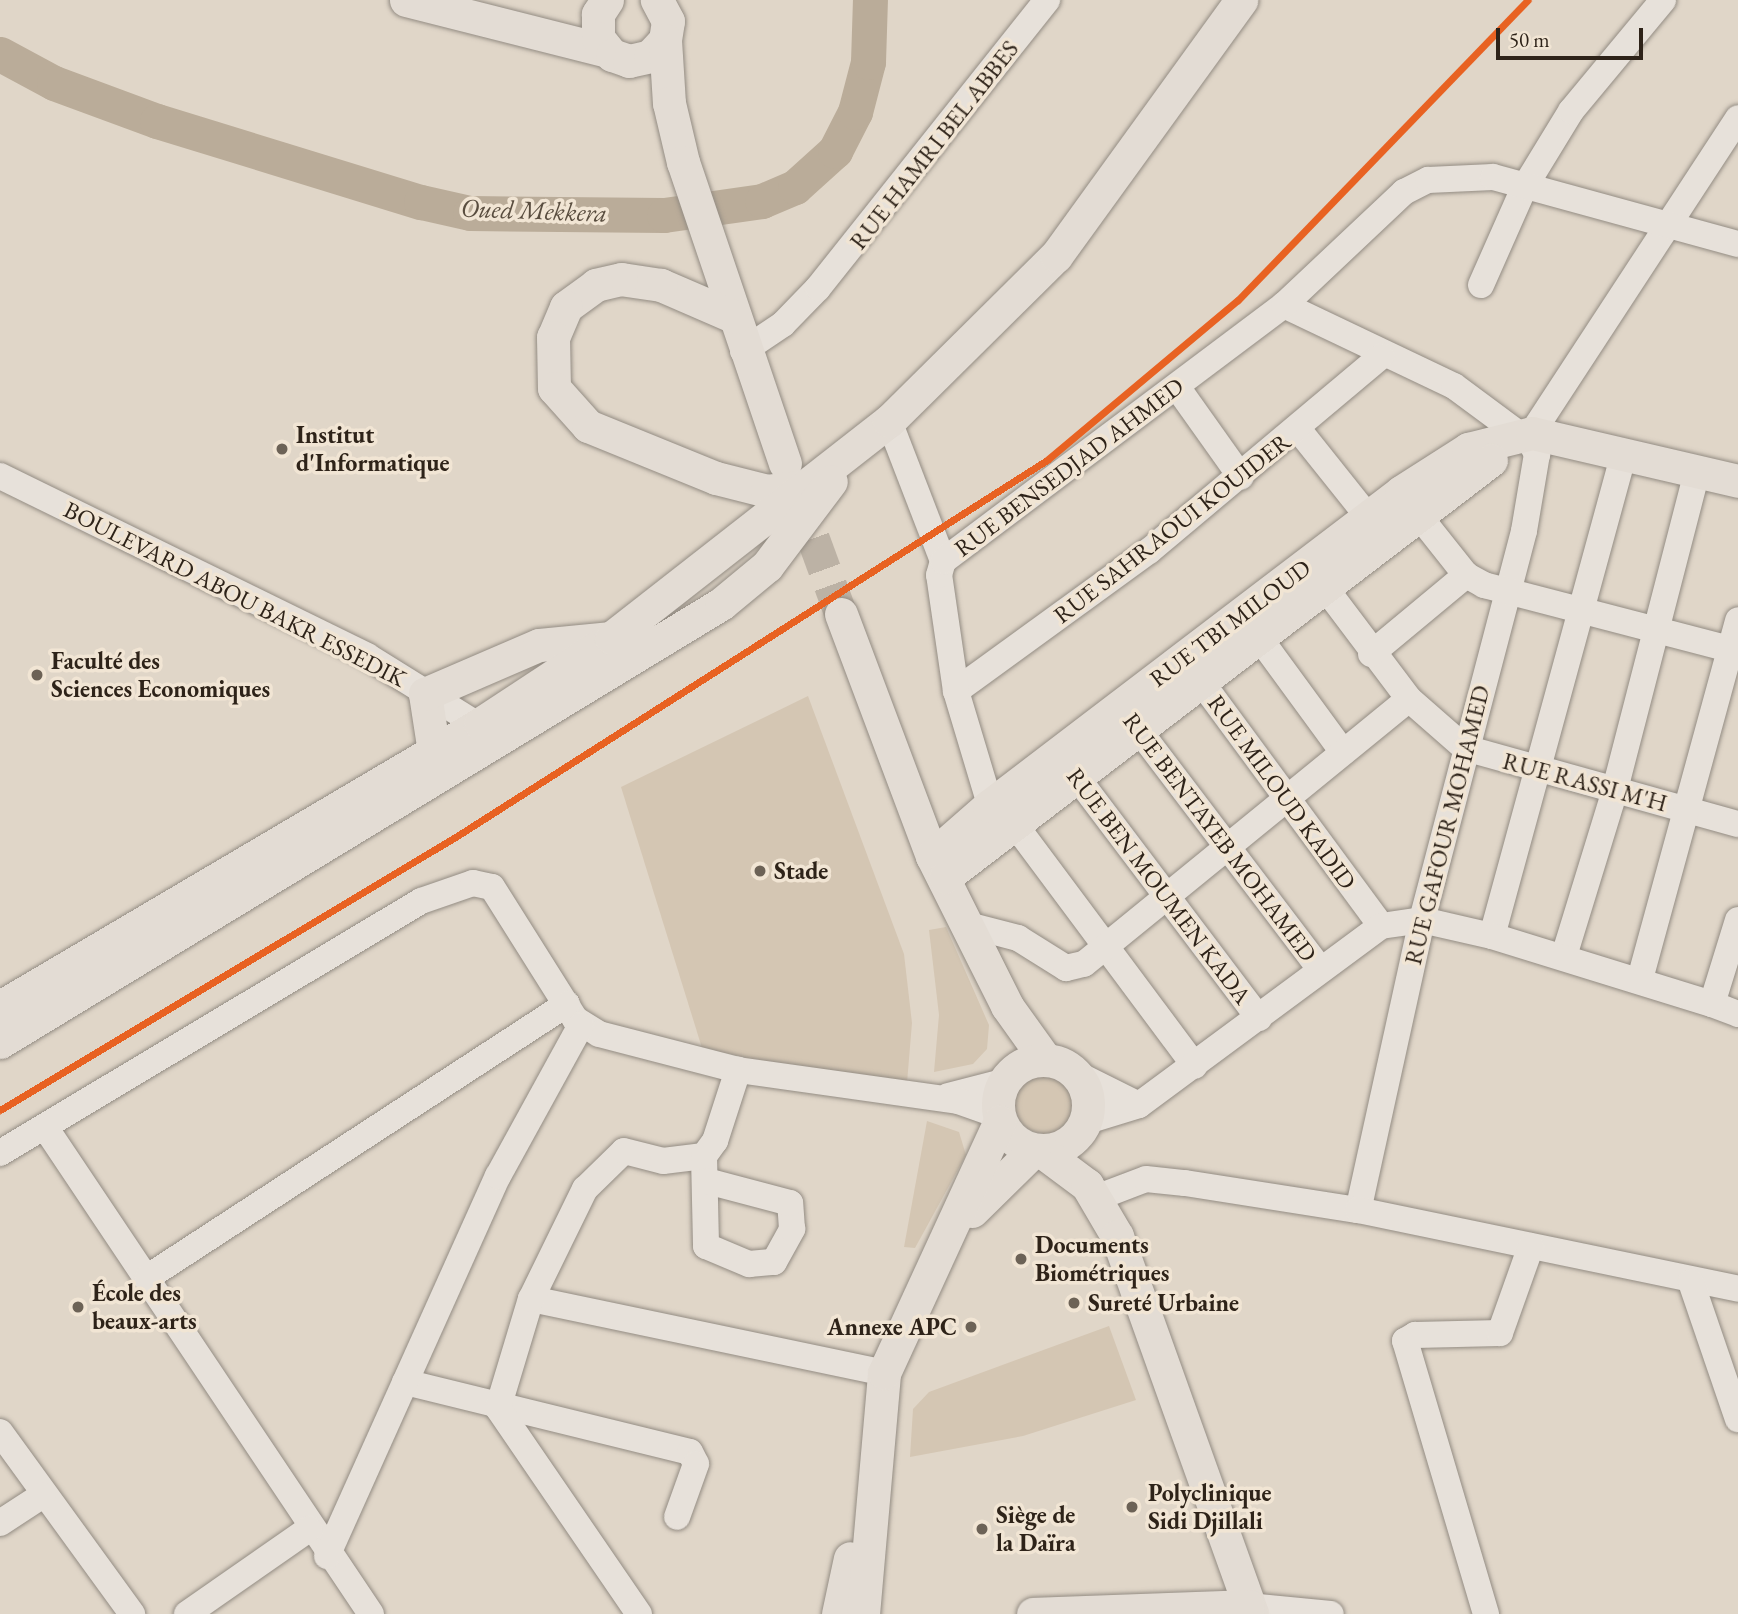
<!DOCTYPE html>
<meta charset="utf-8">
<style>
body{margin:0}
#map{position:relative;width:1738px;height:1614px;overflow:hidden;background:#e0d6c8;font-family:"EB Garamond",serif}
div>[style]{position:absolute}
.green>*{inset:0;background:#d4c6b3}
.round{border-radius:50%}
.river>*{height:35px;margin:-17.5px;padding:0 17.5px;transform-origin:17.5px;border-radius:17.5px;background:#baac99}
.major-tunnel>*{height:33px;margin-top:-16.5px;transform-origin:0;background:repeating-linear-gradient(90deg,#bcb2a5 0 33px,transparent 0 50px)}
.roads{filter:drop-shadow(0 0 2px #938c83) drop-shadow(0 0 2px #938c83)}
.minor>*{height:26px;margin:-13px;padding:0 13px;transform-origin:13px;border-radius:13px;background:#e7e1da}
.major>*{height:33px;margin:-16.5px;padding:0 16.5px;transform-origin:16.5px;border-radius:16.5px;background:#e3dcd4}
.major>.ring{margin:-16.5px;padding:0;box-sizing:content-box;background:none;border:33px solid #e3dcd4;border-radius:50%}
.rail-1>*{height:7px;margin:-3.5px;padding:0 3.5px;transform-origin:3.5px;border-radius:3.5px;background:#e86222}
.dots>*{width:19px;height:19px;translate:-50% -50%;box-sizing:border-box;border:4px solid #f1e5d4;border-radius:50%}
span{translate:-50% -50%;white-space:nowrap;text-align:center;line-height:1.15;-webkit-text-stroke:7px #f1e5d4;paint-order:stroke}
.street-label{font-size:24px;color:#2e2319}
.poi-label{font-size:24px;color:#2e2319;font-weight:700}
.left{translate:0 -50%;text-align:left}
.right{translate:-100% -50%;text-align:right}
.water-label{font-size:26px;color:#594d3f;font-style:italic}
.scale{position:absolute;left:1496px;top:28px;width:147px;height:32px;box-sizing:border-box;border:4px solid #2e2319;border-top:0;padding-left:9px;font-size:21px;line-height:24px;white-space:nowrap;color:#2e2319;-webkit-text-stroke:5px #f1e5d4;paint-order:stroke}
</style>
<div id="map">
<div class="green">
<i style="clip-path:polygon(808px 696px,904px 954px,912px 1023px,907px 1083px,821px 1074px,702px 1048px,621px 787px)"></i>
<i style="clip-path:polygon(946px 927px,989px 1025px,987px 1049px,973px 1064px,934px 1072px,939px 1015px,929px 930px)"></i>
<i class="round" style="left:1014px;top:1070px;width:64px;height:64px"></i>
<i style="clip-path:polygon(927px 1121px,959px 1132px,966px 1155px,915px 1248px,904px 1247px)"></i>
<i style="clip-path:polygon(1109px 1326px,1136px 1400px,1023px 1436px,910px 1457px,913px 1409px,929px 1392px)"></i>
</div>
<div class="river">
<i style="left:0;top:54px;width:61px;rotate:28.2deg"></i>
<i style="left:54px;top:83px;width:110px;rotate:20.3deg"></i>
<i style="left:157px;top:121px;width:276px;rotate:17.1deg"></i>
<i style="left:421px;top:202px;width:50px;rotate:12.7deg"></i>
<i style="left:470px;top:213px;width:194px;rotate:0.6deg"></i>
<i style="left:664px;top:215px;width:99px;rotate:-8.1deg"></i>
<i style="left:762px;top:201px;width:36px;rotate:-23deg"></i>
<i style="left:795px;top:187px;width:54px;rotate:-42deg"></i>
<i style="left:835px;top:151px;width:44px;rotate:-62.9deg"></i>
<i style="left:855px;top:112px;width:52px;rotate:-75.4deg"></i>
<i style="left:868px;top:62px;width:62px;rotate:-88.2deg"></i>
</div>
<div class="major-tunnel">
<i style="left:796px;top:491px;width:131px;rotate:69.9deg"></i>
</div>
<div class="roads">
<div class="minor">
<i style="left:1481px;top:285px;width:106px;rotate:-66.1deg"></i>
<i style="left:1524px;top:188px;width:90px;rotate:-58.6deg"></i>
<i style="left:1571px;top:111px;width:144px;rotate:-50.3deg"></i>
<i style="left:1284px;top:305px;width:188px;rotate:25.5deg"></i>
<i style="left:1454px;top:386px;width:96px;rotate:36.5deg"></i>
<i style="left:1531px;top:443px;width:13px;rotate:61deg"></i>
<i style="left:1537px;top:454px;width:78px;rotate:99.6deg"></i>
<i style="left:1524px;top:531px;width:402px;rotate:104.7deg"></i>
<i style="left:1422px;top:920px;width:297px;rotate:102.4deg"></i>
<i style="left:743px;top:351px;width:48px;rotate:-34deg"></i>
<i style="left:783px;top:324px;width:50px;rotate:-45.8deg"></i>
<i style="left:818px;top:288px;width:368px;rotate:-51.5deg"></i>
<i style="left:1177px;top:387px;width:110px;rotate:54.6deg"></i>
<i style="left:889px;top:421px;width:150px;rotate:68.9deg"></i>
<i style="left:1298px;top:429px;width:114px;rotate:51.4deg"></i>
<i style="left:1532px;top:433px;width:376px;rotate:-56.8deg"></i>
<i style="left:0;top:476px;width:409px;rotate:26.1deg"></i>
<i style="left:367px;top:656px;width:150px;rotate:31.9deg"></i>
<i style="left:1408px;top:502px;width:93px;rotate:51.5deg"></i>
<i style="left:1466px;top:575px;width:21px;rotate:29deg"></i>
<i style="left:1484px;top:585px;width:262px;rotate:14.6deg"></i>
<i style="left:1314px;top:573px;width:158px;rotate:53deg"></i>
<i style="left:1409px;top:699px;width:74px;rotate:41.2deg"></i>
<i style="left:1465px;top:748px;width:283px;rotate:15.6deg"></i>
<i style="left:1258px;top:636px;width:144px;rotate:53.8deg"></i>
<i style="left:1371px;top:654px;width:124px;rotate:-39.7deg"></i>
<i style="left:1191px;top:668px;width:320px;rotate:53.6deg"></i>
<i style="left:956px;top:691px;width:238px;rotate:-36deg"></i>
<i style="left:1149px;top:551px;width:303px;rotate:-40deg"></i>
<i style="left:1128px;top:716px;width:316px;rotate:52.8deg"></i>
<i style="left:1066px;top:763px;width:320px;rotate:52.9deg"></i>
<i style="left:995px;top:821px;width:136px;rotate:-106.7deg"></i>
<i style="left:956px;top:691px;width:117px;rotate:-98.3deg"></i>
<i style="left:939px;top:575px;width:15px;rotate:-74deg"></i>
<i style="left:943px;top:561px;width:426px;rotate:-36.9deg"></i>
<i style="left:1284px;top:305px;width:165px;rotate:-43.3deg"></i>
<i style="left:1404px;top:192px;width:27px;rotate:-27deg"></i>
<i style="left:1428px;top:180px;width:65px;rotate:-2.6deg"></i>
<i style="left:1493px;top:177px;width:254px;rotate:15.3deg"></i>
<i style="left:1013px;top:822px;width:304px;rotate:53.3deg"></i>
<i style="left:972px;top:926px;width:48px;rotate:14.6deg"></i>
<i style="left:1018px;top:938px;width:57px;rotate:32deg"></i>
<i style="left:1066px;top:968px;width:18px;rotate:-13deg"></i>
<i style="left:1084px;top:964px;width:419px;rotate:-39.2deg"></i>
<i style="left:1492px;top:936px;width:501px;rotate:-74.71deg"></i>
<i style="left:1564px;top:956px;width:170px;rotate:-72.9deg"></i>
<i style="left:1614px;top:793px;width:333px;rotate:-75.5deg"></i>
<i style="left:1640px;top:979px;width:372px;rotate:-74.7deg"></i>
<i style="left:1712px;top:1004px;width:28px;rotate:21deg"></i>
<i style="left:1077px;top:1074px;width:69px;rotate:26.6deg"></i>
<i style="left:1139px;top:1105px;width:58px;rotate:162.8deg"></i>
<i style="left:948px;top:1096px;width:57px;rotate:-14.3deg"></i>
<i style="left:1139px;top:1105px;width:301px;rotate:-36.5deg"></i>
<i style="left:1381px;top:926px;width:41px;rotate:-8.3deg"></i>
<i style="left:1422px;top:920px;width:72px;rotate:12.9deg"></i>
<i style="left:1492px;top:936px;width:230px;rotate:17.2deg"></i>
<i style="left:1712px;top:1004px;width:88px;rotate:-72.8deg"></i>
<i style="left:45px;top:1127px;width:586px;rotate:56.2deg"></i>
<i style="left:0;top:1153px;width:491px;rotate:-30.9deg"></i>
<i style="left:421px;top:901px;width:55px;rotate:-19.1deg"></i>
<i style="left:473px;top:883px;width:19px;rotate:12deg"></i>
<i style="left:492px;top:887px;width:156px;rotate:57.8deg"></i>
<i style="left:575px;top:1019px;width:28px;rotate:32deg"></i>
<i style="left:599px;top:1034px;width:144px;rotate:14.5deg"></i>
<i style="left:738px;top:1070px;width:222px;rotate:8deg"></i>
<i style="left:958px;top:1101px;width:42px;rotate:19.3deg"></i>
<i style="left:704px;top:1156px;width:90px;rotate:88.7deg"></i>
<i style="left:706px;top:1246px;width:47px;rotate:22.7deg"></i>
<i style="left:749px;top:1264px;width:25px;rotate:-5deg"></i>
<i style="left:774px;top:1262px;width:38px;rotate:-61deg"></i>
<i style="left:792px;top:1229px;width:26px;rotate:-94deg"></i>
<i style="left:790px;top:1203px;width:86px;rotate:-165.2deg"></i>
<i style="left:1096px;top:1198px;width:53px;rotate:-20.8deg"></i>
<i style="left:1146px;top:1179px;width:39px;rotate:6deg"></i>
<i style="left:1185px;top:1183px;width:175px;rotate:8.9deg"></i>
<i style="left:1358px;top:1210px;width:388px;rotate:11.7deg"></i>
<i style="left:148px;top:1277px;width:500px;rotate:-33.09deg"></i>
<i style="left:1691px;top:1282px;width:145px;rotate:71.1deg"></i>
<i style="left:531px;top:1299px;width:361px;rotate:11.8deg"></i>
<i style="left:405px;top:1382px;width:293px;rotate:13.8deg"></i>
<i style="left:690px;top:1452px;width:13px;rotate:63deg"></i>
<i style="left:696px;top:1464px;width:56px;rotate:109.7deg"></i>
<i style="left:0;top:1432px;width:225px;rotate:54deg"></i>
<i style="left:0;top:1523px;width:51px;rotate:-33.1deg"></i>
<i style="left:327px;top:1556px;width:417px;rotate:-65.8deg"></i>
<i style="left:498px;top:1176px;width:172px;rotate:-61.2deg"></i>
<i style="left:1248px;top:1606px;width:83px;rotate:5.5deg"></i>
<i style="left:187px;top:1614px;width:149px;rotate:-34.9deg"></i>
<i style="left:639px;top:1614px;width:250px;rotate:-124.4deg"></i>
<i style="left:498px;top:1408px;width:114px;rotate:-73.2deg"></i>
<i style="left:531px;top:1299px;width:123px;rotate:-63.9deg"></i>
<i style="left:585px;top:1189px;width:54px;rotate:-44.3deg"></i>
<i style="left:624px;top:1151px;width:40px;rotate:14.4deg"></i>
<i style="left:663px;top:1161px;width:41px;rotate:-7deg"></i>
<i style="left:704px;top:1156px;width:19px;rotate:-54deg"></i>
<i style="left:715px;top:1141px;width:75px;rotate:-72.1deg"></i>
<i style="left:1486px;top:1614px;width:285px;rotate:-106.5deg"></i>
<i style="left:1405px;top:1341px;width:12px;rotate:-31deg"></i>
<i style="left:1415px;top:1335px;width:85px;rotate:-1.3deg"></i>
<i style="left:1500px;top:1333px;width:92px;rotate:-70.4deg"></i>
</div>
<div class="major">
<i style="left:406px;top:0;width:208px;rotate:14.2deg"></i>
<i style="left:607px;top:0;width:17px;rotate:123deg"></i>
<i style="left:598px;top:14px;width:24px;rotate:90deg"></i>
<i style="left:598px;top:38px;width:22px;rotate:51deg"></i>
<i style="left:612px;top:55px;width:18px;rotate:19deg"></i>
<i style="left:629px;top:61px;width:22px;rotate:-13deg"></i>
<i style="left:650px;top:56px;width:22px;rotate:-47deg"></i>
<i style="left:665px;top:40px;width:19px;rotate:-81deg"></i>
<i style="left:668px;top:21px;width:24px;rotate:-118deg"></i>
<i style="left:665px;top:40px;width:63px;rotate:86.4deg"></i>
<i style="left:669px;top:103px;width:61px;rotate:76.7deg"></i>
<i style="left:683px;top:162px;width:318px;rotate:71.3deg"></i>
<i style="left:735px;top:317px;width:81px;rotate:-156.6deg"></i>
<i style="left:661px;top:285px;width:40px;rotate:-171.5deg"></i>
<i style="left:621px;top:279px;width:26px;rotate:167deg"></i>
<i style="left:596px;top:285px;width:37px;rotate:144deg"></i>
<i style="left:566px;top:307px;width:33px;rotate:113deg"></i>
<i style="left:553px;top:337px;width:51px;rotate:88.9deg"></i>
<i style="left:554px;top:388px;width:51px;rotate:48.2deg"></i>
<i style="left:588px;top:426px;width:138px;rotate:22.1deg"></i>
<i style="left:716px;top:478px;width:53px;rotate:14.3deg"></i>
<i style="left:767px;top:491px;width:35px;rotate:-7deg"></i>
<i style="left:841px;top:614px;width:259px;rotate:69.4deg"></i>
<i style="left:932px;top:856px;width:168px;rotate:63.4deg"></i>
<i style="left:1007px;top:1006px;width:65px;rotate:54.4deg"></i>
<i style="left:434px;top:752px;width:59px;rotate:-98.8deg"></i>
<i style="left:425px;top:694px;width:124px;rotate:-23.3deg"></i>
<i style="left:539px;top:645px;width:70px;rotate:-5.7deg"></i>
<i style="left:932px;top:856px;width:76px;rotate:-41.3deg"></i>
<i style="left:989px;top:806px;width:518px;rotate:-37.31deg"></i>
<i style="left:1401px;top:492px;width:80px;rotate:-32.7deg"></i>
<i style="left:1468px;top:449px;width:66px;rotate:-14deg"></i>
<i style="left:1532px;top:433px;width:212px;rotate:13.1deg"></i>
<i style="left:945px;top:877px;width:687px;rotate:-37.37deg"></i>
<i style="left:0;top:1007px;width:557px;rotate:-30.52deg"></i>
<i style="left:480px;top:724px;width:157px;rotate:-33.3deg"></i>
<i style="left:611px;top:638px;width:353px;rotate:-38deg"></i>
<i style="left:889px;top:421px;width:235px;rotate:-44.7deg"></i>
<i style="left:1056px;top:256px;width:316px;rotate:-54.1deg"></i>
<i style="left:0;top:1042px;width:844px;rotate:-31.28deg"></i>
<i style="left:721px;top:604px;width:60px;rotate:-39.6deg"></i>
<i style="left:767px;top:566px;width:106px;rotate:-53deg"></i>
<i class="ring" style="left:998px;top:1060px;width:57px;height:57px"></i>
<i style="left:1040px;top:1150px;width:59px;rotate:36.7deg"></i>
<i style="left:1087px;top:1185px;width:59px;rotate:59.5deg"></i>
<i style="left:1117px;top:1236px;width:401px;rotate:70.3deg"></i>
<i style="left:972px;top:1211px;width:87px;rotate:-44.5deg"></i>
<i style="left:838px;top:1614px;width:57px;rotate:-77.9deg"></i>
<i style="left:863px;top:1614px;width:242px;rotate:-85deg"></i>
<i style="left:884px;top:1373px;width:277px;rotate:-65.3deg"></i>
<i style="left:1033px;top:1614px;width:215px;rotate:-2.1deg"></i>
</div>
</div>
<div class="rail-1">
<i style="left:0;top:1110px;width:533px;rotate:-30.95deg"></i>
<i style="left:457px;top:836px;width:700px;rotate:-32.51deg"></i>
<i style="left:1047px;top:460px;width:249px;rotate:-40deg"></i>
<i style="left:1238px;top:300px;width:417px;rotate:-46deg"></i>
</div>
<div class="dots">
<i style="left:282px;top:449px;background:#6c6256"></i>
<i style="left:37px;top:675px;background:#6c6256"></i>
<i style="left:760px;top:871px;background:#6c6256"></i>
<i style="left:1021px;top:1259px;background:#6c6256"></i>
<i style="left:1074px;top:1303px;background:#6c6256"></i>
<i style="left:78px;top:1307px;background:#6c6256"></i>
<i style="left:971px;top:1327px;background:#6c6256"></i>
<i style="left:1132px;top:1507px;background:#6c6256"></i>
<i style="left:982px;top:1529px;background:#6c6256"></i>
</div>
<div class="street-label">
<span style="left:934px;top:145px;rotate:-52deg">RUE HAMRI BEL ABBES</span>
<span style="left:1069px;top:467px;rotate:-37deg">RUE BENSEDJAD AHMED</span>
<span style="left:1172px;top:528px;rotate:-38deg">RUE SAHRAOUI KOUIDER</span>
<span style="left:235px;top:594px;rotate:27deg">BOULEVARD ABOU BAKR ESSEDIK</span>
<span style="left:1230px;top:623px;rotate:-37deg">RUE TBI MILOUD</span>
<span style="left:1585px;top:782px;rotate:15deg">RUE RASSI M'H</span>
<span style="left:1282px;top:792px;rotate:54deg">RUE MILOUD KADID</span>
<span style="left:1447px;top:825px;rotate:-76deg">RUE GAFOUR MOHAMED</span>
<span style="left:1220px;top:837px;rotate:53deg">RUE BENTAYEB MOHAMED</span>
<span style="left:1159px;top:886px;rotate:53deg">RUE BEN MOUMEN KADA</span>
</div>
<div class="poi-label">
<span class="left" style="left:296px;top:449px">Institut<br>d'Informatique</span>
<span class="left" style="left:51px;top:675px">Faculté des<br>Sciences Economiques</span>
<span class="left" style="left:774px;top:871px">Stade</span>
<span class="left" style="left:1035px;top:1259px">Documents<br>Biométriques</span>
<span class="left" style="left:92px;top:1307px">École des<br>beaux-arts</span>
<span class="left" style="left:1088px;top:1303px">Sureté Urbaine</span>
<span class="right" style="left:957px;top:1327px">Annexe APC</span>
<span class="left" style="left:1148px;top:1507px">Polyclinique<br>Sidi Djillali</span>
<span class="left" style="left:996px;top:1529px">Siège de<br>la Daïra</span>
</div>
<div class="water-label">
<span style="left:534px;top:211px;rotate:2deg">Oued Mekkera</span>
</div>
<div class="scale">50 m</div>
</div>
